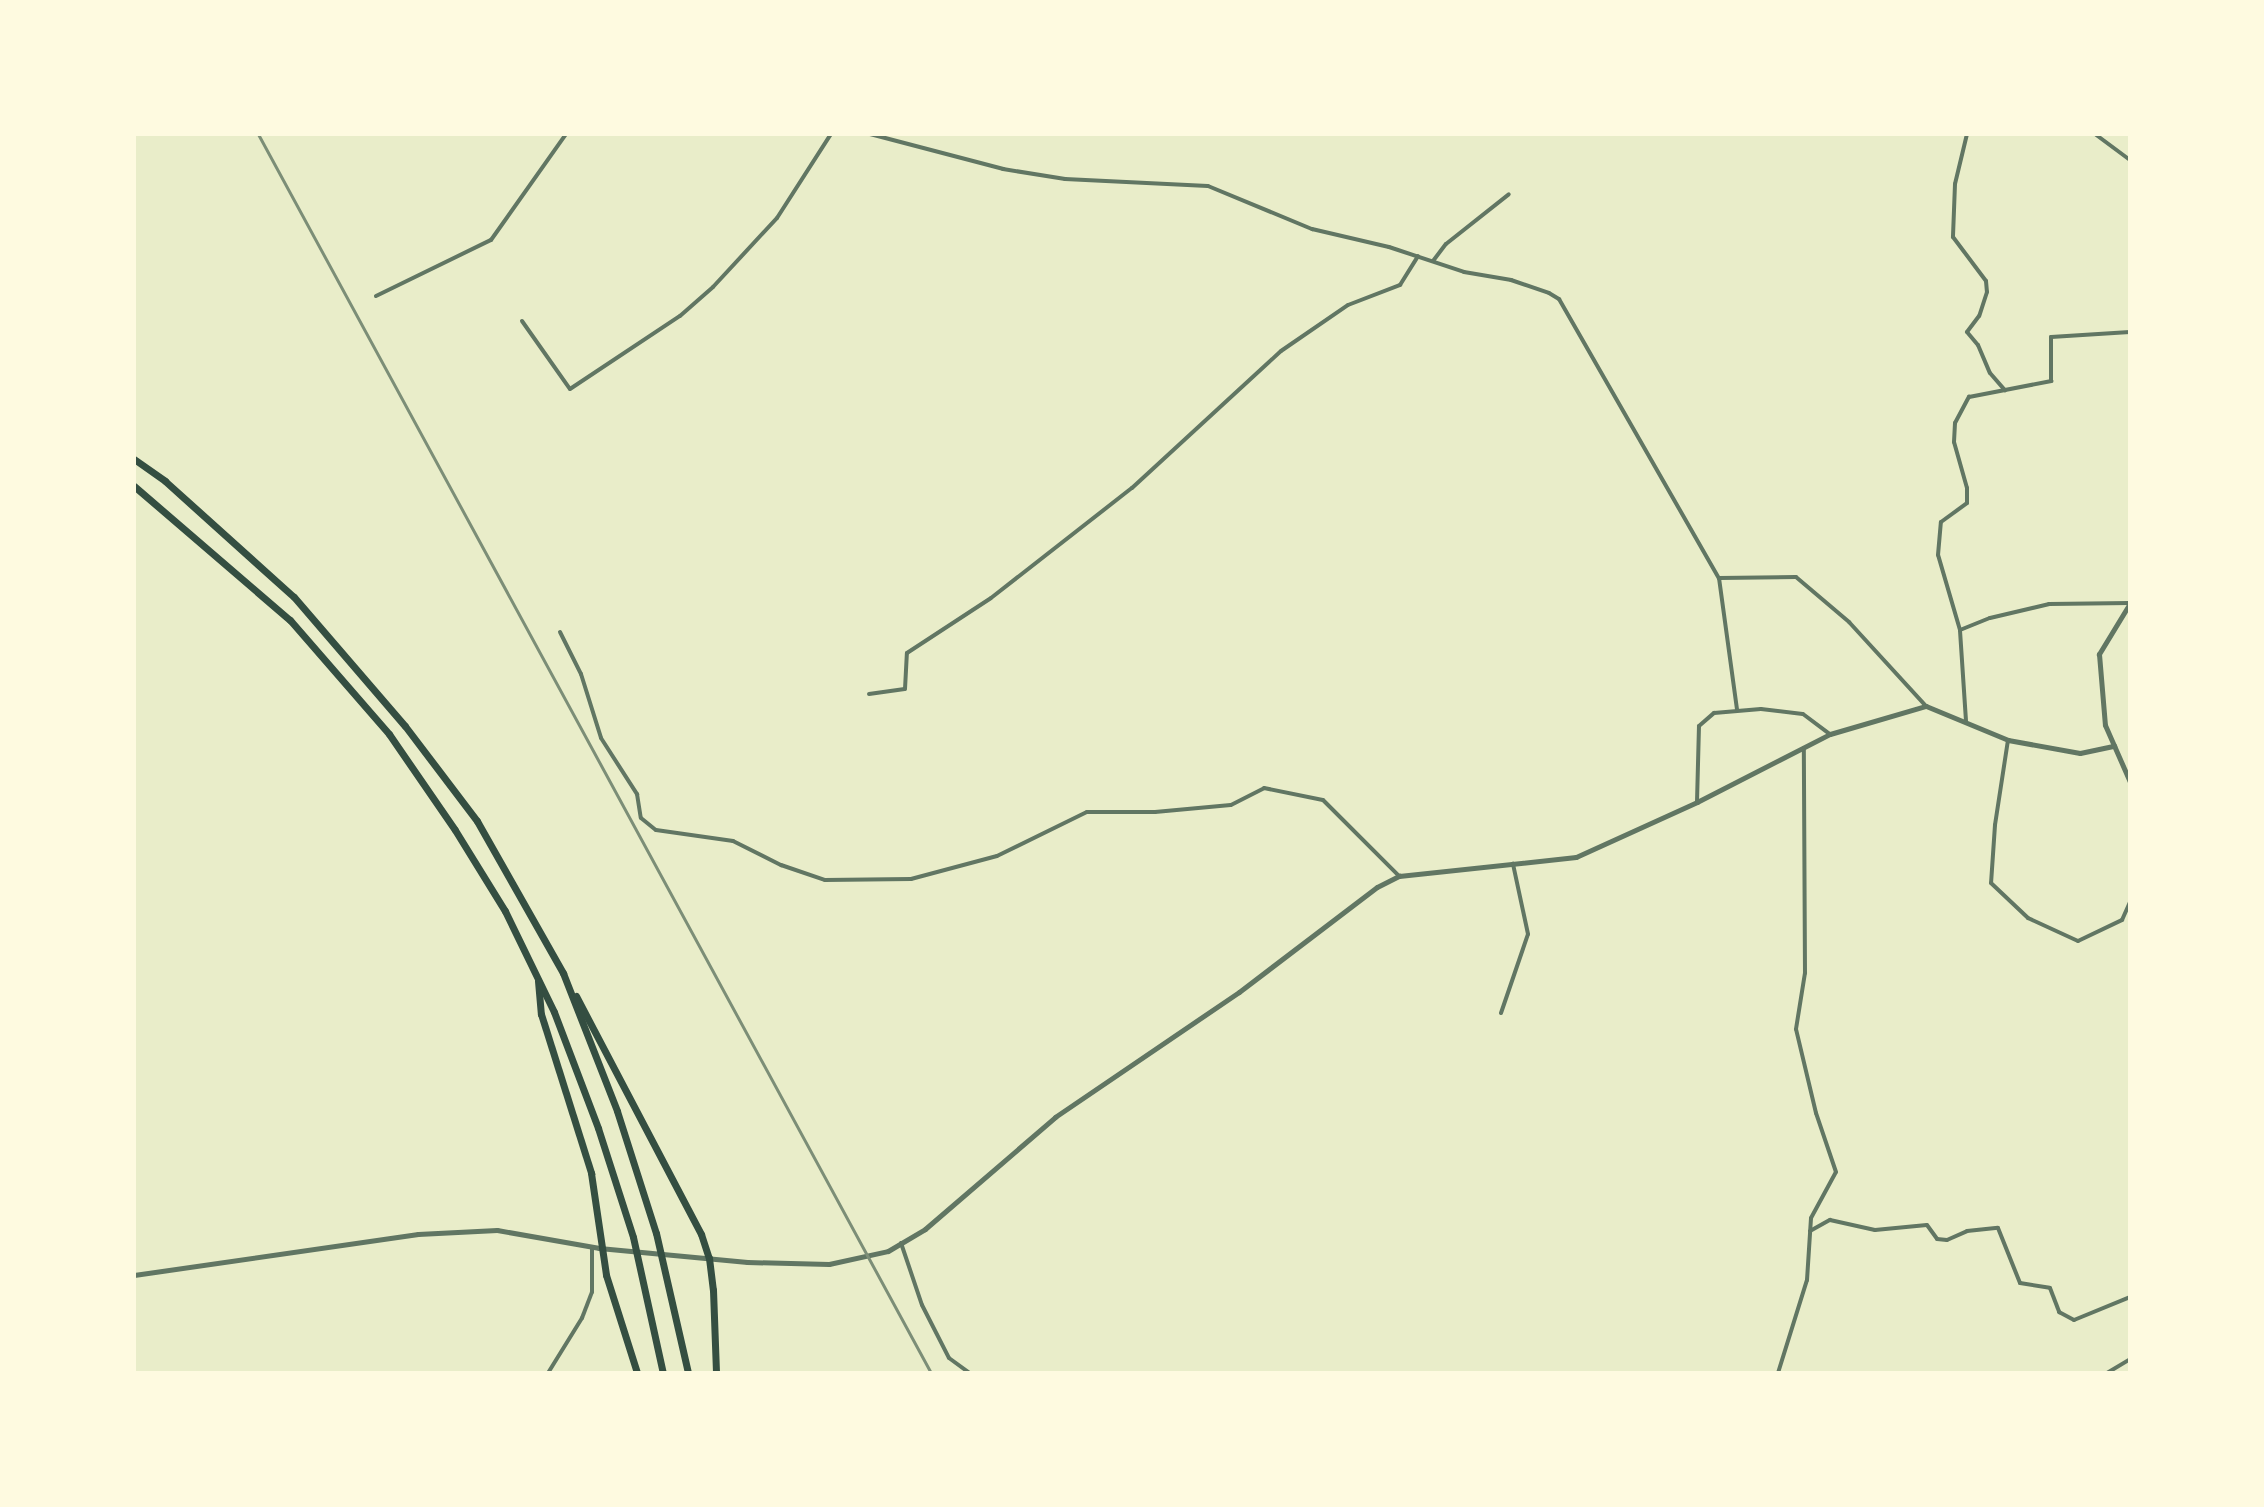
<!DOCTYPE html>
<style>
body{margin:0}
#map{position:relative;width:2264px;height:1507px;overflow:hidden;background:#e9edc9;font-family:"Roboto Condensed",sans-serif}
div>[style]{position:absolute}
.minor>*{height:4px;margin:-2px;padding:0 2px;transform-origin:2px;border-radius:2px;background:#617663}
.tertiary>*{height:5px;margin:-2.5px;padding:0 2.5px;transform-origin:2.5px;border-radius:2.5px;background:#617663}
.motorway>*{height:7px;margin:-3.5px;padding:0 3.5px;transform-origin:3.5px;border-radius:3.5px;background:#344e41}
.rail>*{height:3px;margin:-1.5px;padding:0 1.5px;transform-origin:1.5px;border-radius:1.5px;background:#7c8e77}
span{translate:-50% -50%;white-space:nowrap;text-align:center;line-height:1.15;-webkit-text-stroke:8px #fefae0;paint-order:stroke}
.frame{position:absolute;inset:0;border:136px solid #fefae0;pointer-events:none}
</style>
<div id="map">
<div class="minor">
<i style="left:870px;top:134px;width:138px;rotate:14.7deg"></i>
<i style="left:1003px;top:169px;width:63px;rotate:9.2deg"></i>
<i style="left:1065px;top:179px;width:143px;rotate:2.8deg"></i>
<i style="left:1208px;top:186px;width:113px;rotate:22.5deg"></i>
<i style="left:1312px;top:229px;width:79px;rotate:13.2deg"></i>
<i style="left:1389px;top:247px;width:79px;rotate:18.4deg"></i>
<i style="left:1464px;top:272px;width:48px;rotate:9.7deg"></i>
<i style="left:1511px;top:280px;width:40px;rotate:18.9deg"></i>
<i style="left:1549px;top:293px;width:12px;rotate:31deg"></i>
<i style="left:1559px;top:299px;width:322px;rotate:60.2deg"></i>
<i style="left:1719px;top:578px;width:77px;rotate:-0.7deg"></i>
<i style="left:1796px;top:577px;width:70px;rotate:40.3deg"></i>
<i style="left:1849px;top:622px;width:114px;rotate:47.5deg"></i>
<i style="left:1967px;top:134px;width:51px;rotate:103.5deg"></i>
<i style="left:1955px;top:184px;width:53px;rotate:92.2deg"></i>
<i style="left:1953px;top:237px;width:55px;rotate:53.1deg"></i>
<i style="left:1986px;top:281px;width:11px;rotate:85deg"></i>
<i style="left:1987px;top:292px;width:25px;rotate:108deg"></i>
<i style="left:1979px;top:316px;width:20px;rotate:127deg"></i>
<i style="left:1967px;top:332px;width:17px;rotate:50deg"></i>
<i style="left:1978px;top:345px;width:30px;rotate:67deg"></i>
<i style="left:1990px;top:373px;width:23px;rotate:49deg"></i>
<i style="left:2095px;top:134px;width:44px;rotate:36.6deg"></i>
<i style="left:1433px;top:261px;width:21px;rotate:-53deg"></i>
<i style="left:1446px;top:244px;width:80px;rotate:-38.4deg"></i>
<i style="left:376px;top:296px;width:128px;rotate:-26deg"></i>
<i style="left:491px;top:240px;width:130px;rotate:-54.7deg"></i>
<i style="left:522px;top:321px;width:83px;rotate:54.8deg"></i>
<i style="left:570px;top:389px;width:132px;rotate:-33.6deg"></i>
<i style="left:680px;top:316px;width:44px;rotate:-41.3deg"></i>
<i style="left:713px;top:287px;width:94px;rotate:-47.2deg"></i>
<i style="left:777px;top:218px;width:100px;rotate:-57.3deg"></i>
<i style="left:1719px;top:578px;width:133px;rotate:82.2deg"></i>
<i style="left:1960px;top:630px;width:32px;rotate:-22deg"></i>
<i style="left:1990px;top:618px;width:61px;rotate:-13.3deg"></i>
<i style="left:2049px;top:604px;width:81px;rotate:-0.7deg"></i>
<i style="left:560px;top:632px;width:47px;rotate:63.4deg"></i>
<i style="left:581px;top:674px;width:67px;rotate:72.6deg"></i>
<i style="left:601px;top:738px;width:67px;rotate:57.3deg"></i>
<i style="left:637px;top:794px;width:24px;rotate:81deg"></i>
<i style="left:641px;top:818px;width:19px;rotate:39deg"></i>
<i style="left:656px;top:830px;width:78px;rotate:8.1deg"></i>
<i style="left:733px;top:841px;width:54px;rotate:26.6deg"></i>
<i style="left:781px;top:865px;width:46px;rotate:18.8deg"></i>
<i style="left:825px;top:880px;width:86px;rotate:-0.7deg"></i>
<i style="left:911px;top:879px;width:89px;rotate:-15deg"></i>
<i style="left:997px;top:856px;width:100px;rotate:-26.1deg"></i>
<i style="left:1087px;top:812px;width:68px"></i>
<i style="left:1155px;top:812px;width:76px;rotate:-5.3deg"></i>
<i style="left:1231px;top:805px;width:37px;rotate:-27deg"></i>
<i style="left:1264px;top:788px;width:60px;rotate:11.5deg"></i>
<i style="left:1323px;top:800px;width:107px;rotate:45deg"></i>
<i style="left:869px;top:694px;width:36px;rotate:-8deg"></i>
<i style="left:905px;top:689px;width:36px;rotate:-87deg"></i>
<i style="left:907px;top:653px;width:100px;rotate:-33.2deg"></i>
<i style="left:991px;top:598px;width:179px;rotate:-38deg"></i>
<i style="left:1132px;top:488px;width:202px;rotate:-42.6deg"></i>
<i style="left:1281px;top:351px;width:81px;rotate:-34.5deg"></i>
<i style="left:1348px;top:305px;width:56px;rotate:-21deg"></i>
<i style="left:1400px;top:285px;width:34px;rotate:-58deg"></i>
<i style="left:1966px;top:721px;width:91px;rotate:-93.8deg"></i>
<i style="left:1960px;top:630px;width:78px;rotate:-106.3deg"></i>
<i style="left:1938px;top:555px;width:33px;rotate:-85deg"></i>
<i style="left:1941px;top:522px;width:32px;rotate:-36deg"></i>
<i style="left:1967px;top:503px;width:15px;rotate:-90deg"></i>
<i style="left:1967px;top:488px;width:48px;rotate:-105.8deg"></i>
<i style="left:1954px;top:442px;width:19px;rotate:-87deg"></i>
<i style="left:1955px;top:423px;width:30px;rotate:-62deg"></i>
<i style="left:1969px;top:397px;width:84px;rotate:-11deg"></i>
<i style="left:2051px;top:381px;width:44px;rotate:-90deg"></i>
<i style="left:2051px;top:337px;width:79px;rotate:-3.6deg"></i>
<i style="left:2008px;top:740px;width:86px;rotate:98.7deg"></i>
<i style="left:1995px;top:825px;width:58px;rotate:93.9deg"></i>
<i style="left:1991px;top:883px;width:51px;rotate:43.4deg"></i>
<i style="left:2028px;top:918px;width:55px;rotate:24.7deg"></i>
<i style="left:2078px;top:941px;width:49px;rotate:-25.5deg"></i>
<i style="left:2122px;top:920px;width:20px;rotate:-66deg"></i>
<i style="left:1697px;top:802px;width:76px;rotate:-88.5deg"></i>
<i style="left:1699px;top:726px;width:20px;rotate:-41deg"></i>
<i style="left:1714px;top:713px;width:47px;rotate:-4.9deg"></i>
<i style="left:1761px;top:709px;width:42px;rotate:6.8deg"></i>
<i style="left:1803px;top:714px;width:34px;rotate:37deg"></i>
<i style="left:1501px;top:1013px;width:83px;rotate:-71.1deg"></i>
<i style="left:1528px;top:934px;width:72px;rotate:-102.1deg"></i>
<i style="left:1810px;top:1231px;width:23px;rotate:-29deg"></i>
<i style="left:1830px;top:1220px;width:46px;rotate:12.5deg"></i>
<i style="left:1875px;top:1230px;width:52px;rotate:-5.5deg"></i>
<i style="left:1927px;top:1225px;width:17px;rotate:54deg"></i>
<i style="left:1937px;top:1239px;width:10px;rotate:6deg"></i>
<i style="left:1947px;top:1240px;width:22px;rotate:-24deg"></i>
<i style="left:1967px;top:1231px;width:31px;rotate:-6deg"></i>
<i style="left:1998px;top:1228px;width:59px;rotate:68.2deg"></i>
<i style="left:2020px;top:1283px;width:30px;rotate:9deg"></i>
<i style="left:2050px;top:1288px;width:26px;rotate:69deg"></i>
<i style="left:2059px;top:1312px;width:17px;rotate:28deg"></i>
<i style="left:2074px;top:1320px;width:61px;rotate:-22.3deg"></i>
<i style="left:901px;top:1243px;width:65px;rotate:71.3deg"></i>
<i style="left:922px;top:1305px;width:59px;rotate:63deg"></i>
<i style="left:949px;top:1358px;width:26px;rotate:36deg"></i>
<i style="left:548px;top:1373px;width:65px;rotate:-58.3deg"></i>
<i style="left:582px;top:1318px;width:28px;rotate:-69deg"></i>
<i style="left:592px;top:1292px;width:45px;rotate:-90deg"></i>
<i style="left:1778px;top:1373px;width:97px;rotate:-72.7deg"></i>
<i style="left:1807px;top:1280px;width:62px;rotate:-86.3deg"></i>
<i style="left:1811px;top:1218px;width:52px;rotate:-61.5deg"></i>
<i style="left:1836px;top:1172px;width:62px;rotate:-108.7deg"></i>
<i style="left:1816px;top:1113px;width:86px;rotate:-103.4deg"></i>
<i style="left:1796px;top:1029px;width:57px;rotate:-80.9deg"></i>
<i style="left:1805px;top:973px;width:225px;rotate:-90.3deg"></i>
<i style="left:2107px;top:1373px;width:27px;rotate:-31deg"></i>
</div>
<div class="tertiary">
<i style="left:2130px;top:603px;width:60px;rotate:121.3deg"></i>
<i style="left:2099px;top:654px;width:71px;rotate:85.2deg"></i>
<i style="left:2105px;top:725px;width:62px;rotate:66.3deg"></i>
<i style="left:134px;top:1275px;width:287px;rotate:-8.2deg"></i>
<i style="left:418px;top:1234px;width:79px;rotate:-2.9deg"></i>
<i style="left:497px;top:1230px;width:104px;rotate:10deg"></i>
<i style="left:599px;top:1248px;width:149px;rotate:5.4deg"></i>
<i style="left:747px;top:1262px;width:82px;rotate:1.4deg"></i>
<i style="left:829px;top:1264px;width:60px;rotate:-12.4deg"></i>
<i style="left:888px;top:1251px;width:43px;rotate:-30.7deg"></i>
<i style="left:925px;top:1229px;width:172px;rotate:-40.7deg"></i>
<i style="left:1055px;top:1117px;width:222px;rotate:-34.2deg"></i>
<i style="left:1239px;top:992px;width:173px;rotate:-37.3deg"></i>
<i style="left:1377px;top:887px;width:25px;rotate:-27deg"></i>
<i style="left:1399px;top:876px;width:178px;rotate:-6.1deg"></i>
<i style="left:1576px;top:857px;width:133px;rotate:-24.4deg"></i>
<i style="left:1697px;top:802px;width:149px;rotate:-27.1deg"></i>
<i style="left:1830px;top:734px;width:100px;rotate:-16.3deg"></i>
<i style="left:1926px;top:706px;width:89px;rotate:22.5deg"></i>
<i style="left:2008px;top:740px;width:73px;rotate:10.2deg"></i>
<i style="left:2080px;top:753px;width:35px;rotate:-12deg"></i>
</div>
<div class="motorway">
<i style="left:134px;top:459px;width:38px;rotate:35deg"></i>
<i style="left:165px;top:481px;width:173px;rotate:42deg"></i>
<i style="left:294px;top:597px;width:170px;rotate:49.3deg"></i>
<i style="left:405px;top:726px;width:119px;rotate:52.8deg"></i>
<i style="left:477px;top:821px;width:175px;rotate:60.5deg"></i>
<i style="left:563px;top:973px;width:148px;rotate:68.6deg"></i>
<i style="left:617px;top:1111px;width:128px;rotate:72.3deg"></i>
<i style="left:656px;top:1233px;width:144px;rotate:77.1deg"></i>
<i style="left:134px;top:486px;width:206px;rotate:40.7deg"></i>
<i style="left:290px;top:620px;width:151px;rotate:49deg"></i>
<i style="left:389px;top:734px;width:116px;rotate:55.5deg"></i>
<i style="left:455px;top:830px;width:95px;rotate:58.3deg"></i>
<i style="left:505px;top:911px;width:112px;rotate:64.1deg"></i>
<i style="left:554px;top:1012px;width:124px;rotate:69.2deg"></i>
<i style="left:598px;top:1128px;width:114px;rotate:72.2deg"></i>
<i style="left:633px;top:1237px;width:139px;rotate:77.6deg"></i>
<i style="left:538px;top:981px;width:33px;rotate:85deg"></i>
<i style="left:541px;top:1014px;width:167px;rotate:72.5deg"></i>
<i style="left:591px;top:1173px;width:103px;rotate:81.6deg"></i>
<i style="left:606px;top:1275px;width:103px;rotate:72.4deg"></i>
<i style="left:576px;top:996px;width:269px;rotate:62.3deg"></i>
<i style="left:701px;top:1234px;width:25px;rotate:72deg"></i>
<i style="left:709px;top:1258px;width:32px;rotate:83deg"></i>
<i style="left:713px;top:1290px;width:83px;rotate:87.9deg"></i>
</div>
<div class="rail">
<i style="left:258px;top:134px;width:1410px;rotate:61.49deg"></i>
</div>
<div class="frame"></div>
</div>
